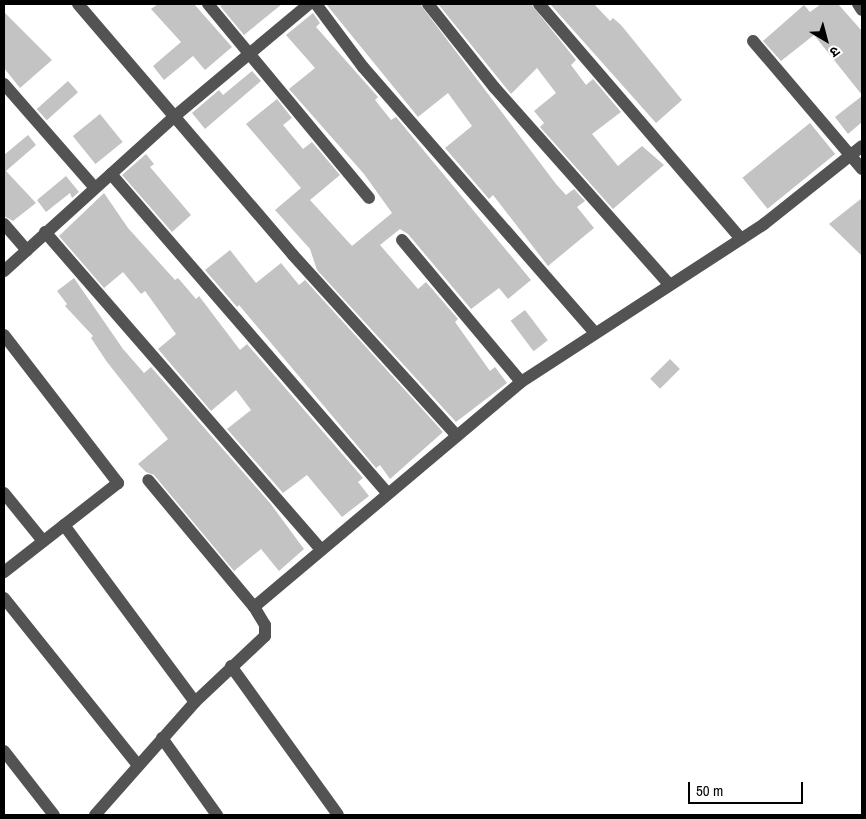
<!DOCTYPE html>
<meta charset="utf-8">
<style>
body{margin:0}
#map{position:relative;width:866px;height:819px;overflow:hidden;background:#fff;font-family:"Archivo Narrow","Noto Sans Devanagari",sans-serif}
div>[style]{position:absolute}
.building>*{inset:0;background:#c3c3c3;transform-origin:0 0}
.minor>*{height:12px;margin:-6px;padding:0 6px;transform-origin:6px;border-radius:6px;background:#535353}
span{translate:-50% -50%;white-space:nowrap;text-align:center;line-height:1.15;-webkit-text-stroke:4px #fff;paint-order:stroke}
.frame{position:absolute;inset:0;border:5px solid #000;pointer-events:none}
.north{position:absolute;left:801px;top:15px;width:50px;height:50px;-webkit-text-stroke:4px #fff;paint-order:stroke;rotate:143deg;font-size:14px;font-weight:700;line-height:20px;text-align:center;color:#000}
.north::after{content:'';display:block;margin:auto;width:18px;height:22px;background:#000;clip-path:polygon(50% 0,100% 100%,50% 72%,0 100%)}
.scale{position:absolute;left:688px;top:782px;width:115px;height:22px;box-sizing:border-box;border:2px solid #000;border-top:0;padding-left:6px;font-size:15px;line-height:18px;white-space:nowrap;color:#000;-webkit-text-stroke:4px #fff;paint-order:stroke}
</style>
<div id="map">
<div class="building">
<i style="clip-path:polygon(158px 4px,194px 4px,232px 47px,205px 70px,193px 56px,164px 80px,153px 66px,181px 42px,151px 9px)"></i>
<i style="clip-path:polygon(223px 4px,282px 4px,244px 35px,220px 6px)"></i>
<i style="clip-path:polygon(326px 4px,420px 4px,556px 184px,566px 195px,574px 189px,585px 201px,577px 207px,594px 228px,548px 266px,493px 195px,489px 199px,445px 148px,472px 126px,448px 93px,418px 117px)"></i>
<i style="clip-path:polygon(438px 4px,531px 4px,576px 60px,571px 65px,586px 85px,593px 79px,621px 112px,592px 134px,618px 166px,642px 146px,664px 165px,613px 209px,540px 127px,544px 123px,534px 111px,556px 93px,537px 68px,511px 94px)"></i>
<i style="clip-path:polygon(550px 4px,594px 4px,610px 21px,613px 18px,621px 25px,682px 100px,656px 123px)"></i>
<i style="clip-path:polygon(821px 4px,838px 4px,862px 31px,862px 95px,814px 35px,781px 61px,763px 41px,804px 5px,810px 12px)"></i>
<i style="clip-path:polygon(4px 12px,52px 60px,20px 88px,4px 68px)"></i>
<i style="clip-path:polygon(313px 13px,320px 23px,316px 27px,378px 97px,375px 100px,391px 120px,396px 117px,531px 280px,508px 299px,499px 288px,471px 309px,408px 234px,400px 229px,380px 245px,418px 289px,426px 282px,458px 319px,455px 322px,490px 371px,495px 367px,507px 383px,456px 422px,317px 270px,310px 249px,275px 210px,301px 188px,246px 124px,277px 99px,292px 118px,283px 125px,303px 149px,312px 142px,340px 175px,310px 200px,352px 246px,392px 213px,364px 174px,289px 89px,315px 68px,286px 35px)"></i>
<i style="clip-path:polygon(252px 71px,261px 81px,205px 129px,192px 113px,219px 90px,223px 95px)"></i>
<i style="left:68px;top:81px;width:15px;height:42px;rotate:48deg"></i>
<i style="clip-path:polygon(862px 96px,862px 122px,848px 134px,835px 117px)"></i>
<i style="left:100px;top:114px;width:36px;height:35px;rotate:51deg"></i>
<i style="left:810px;top:123px;width:40px;height:87px;rotate:51deg"></i>
<i style="clip-path:polygon(28px 135px,36px 145px,6px 171px,36px 203px,13px 221px,4px 216px,4px 155px)"></i>
<i style="clip-path:polygon(146px 154px,154px 164px,150px 167px,191px 215px,172px 232px,122px 175px)"></i>
<i style="clip-path:polygon(66px 176px,79px 192px,72px 198px,70px 193px,46px 212px,37px 200px)"></i>
<i style="clip-path:polygon(104px 193px,128px 228px,175px 280px,178px 278px,196px 299px,199px 296px,240px 350px,247px 344px,363px 478px,358px 482px,369px 496px,342px 517px,307px 475px,283px 493px,227px 429px,251px 410px,236px 390px,211px 411px,158px 349px,176px 334px,145px 291px,141px 294px,123px 272px,104px 288px,59px 236px)"></i>
<i style="clip-path:polygon(862px 198px,862px 256px,829px 224px)"></i>
<i style="clip-path:polygon(230px 250px,256px 283px,281px 263px,299px 285px,305px 280px,443px 432px,390px 479px,380px 465px,376px 468px,239px 305px,237px 307px,205px 270px)"></i>
<i style="clip-path:polygon(74px 278px,123px 349px,144px 373px,151px 367px,270px 503px,304px 549px,279px 571px,261px 549px,234px 571px,154px 475px,146px 472px,138px 464px,168px 439px,107px 362px,91px 338px,93px 336px,65px 306px,67px 304px,57px 291px)"></i>
<i style="left:525px;top:310px;width:38px;height:18px;rotate:53deg"></i>
<i style="left:670px;top:359px;width:14px;height:28px;rotate:45deg"></i>
</div>
<div class="minor">
<i style="left:78px;top:4px;width:330px;rotate:49.4deg"></i>
<i style="left:293px;top:255px;width:244px;rotate:47.8deg"></i>
<i style="left:208px;top:4px;width:252px;rotate:50.3deg"></i>
<i style="left:316px;top:4px;width:79px;rotate:53.3deg"></i>
<i style="left:363px;top:67px;width:350px;rotate:48.9deg"></i>
<i style="left:428px;top:4px;width:106px;rotate:51.5deg"></i>
<i style="left:494px;top:87px;width:264px;rotate:48.4deg"></i>
<i style="left:539px;top:4px;width:310px;rotate:49.3deg"></i>
<i style="left:858px;top:4px;width:7px;rotate:56deg"></i>
<i style="left:753px;top:41px;width:168px;rotate:49.6deg"></i>
<i style="left:4px;top:84px;width:138px;rotate:48.8deg"></i>
<i style="left:111px;top:174px;width:423px;rotate:49.1deg"></i>
<i style="left:4px;top:224px;width:35px;rotate:49deg"></i>
<i style="left:45px;top:232px;width:421px;rotate:49deg"></i>
<i style="left:402px;top:240px;width:185px;rotate:50deg"></i>
<i style="left:4px;top:271px;width:231px;rotate:-42.2deg"></i>
<i style="left:175px;top:116px;width:175px;rotate:-39.9deg"></i>
<i style="left:4px;top:335px;width:187px;rotate:52.4deg"></i>
<i style="left:118px;top:483px;width:145px;rotate:142deg"></i>
<i style="left:4px;top:493px;width:62px;rotate:50.9deg"></i>
<i style="left:64px;top:525px;width:220px;rotate:53.5deg"></i>
<i style="left:4px;top:598px;width:214px;rotate:51.3deg"></i>
<i style="left:254px;top:607px;width:349px;rotate:-40.1deg"></i>
<i style="left:521px;top:382px;width:290px;rotate:-33deg"></i>
<i style="left:764px;top:224px;width:125px;rotate:-38.5deg"></i>
<i style="left:231px;top:666px;width:183px;rotate:54.3deg"></i>
<i style="left:162px;top:738px;width:95px;rotate:54.5deg"></i>
<i style="left:4px;top:751px;width:81px;rotate:52deg"></i>
<i style="left:95px;top:815px;width:151px;rotate:-48.5deg"></i>
<i style="left:195px;top:702px;width:96px;rotate:-43.3deg"></i>
<i style="left:265px;top:636px;width:11px;rotate:-90deg"></i>
<i style="left:265px;top:625px;width:21px;rotate:-121deg"></i>
<i style="left:254px;top:607px;width:165px;rotate:-129.8deg"></i>
</div>
<div class="frame"></div>
<div class="north">उ</div>
<div class="scale">50 m</div>
</div>
